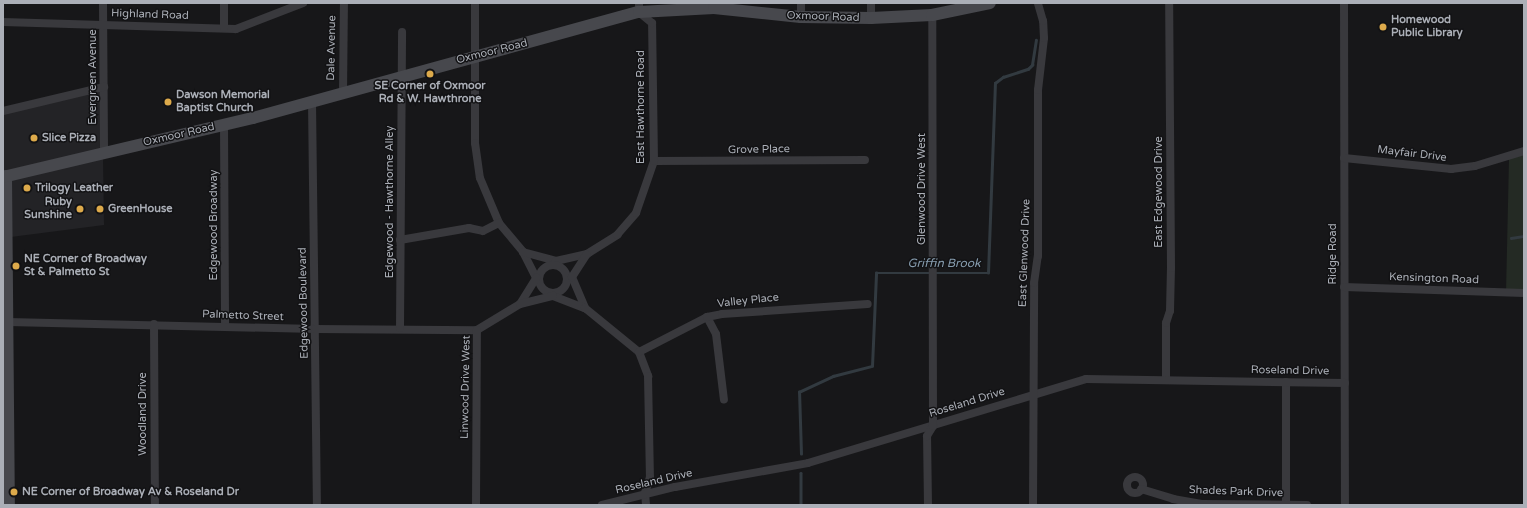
<!DOCTYPE html>
<style>
body{margin:0}
#map{position:relative;width:1527px;height:508px;overflow:hidden;background:#171719;font-family:"Varela Round",sans-serif}
div>[style]{position:absolute}
.built>*{inset:0;background:#232326}
.green>*{inset:0;background:#242a24}
.stream>*{height:2.5px;margin:-1.25px;padding:0 1.25px;transform-origin:1.25px;border-radius:1.25px;background:#323a40}
.street>*{height:8px;margin:-4px;padding:0 4px;transform-origin:4px;border-radius:4px;background:#39393d}
.street>.ring{margin:-4px;padding:0;box-sizing:content-box;background:none;border:8px solid #39393d;border-radius:50%}
.secondary>*{height:12px;margin:-6px;padding:0 6px;transform-origin:6px;border-radius:6px;background:#47484d}
.dots>*{width:11px;height:11px;translate:-50% -50%;box-sizing:border-box;border:2px solid #121214;border-radius:50%}
span{translate:-50% -50%;white-space:nowrap;text-align:center;line-height:1.15;-webkit-text-stroke:3px #121214;paint-order:stroke}
.street-label{font-size:11px;color:#abafb7}
.poi-label{font-size:11px;color:#abafb7;font-weight:700}
.left{translate:0 -50%;text-align:left}
.right{translate:-100% -50%;text-align:right}
.water-label{font-size:12px;color:#869cae;font-style:italic}
.frame{position:absolute;inset:0;border:4px solid #abafb7;pointer-events:none}
</style>
<div id="map">
<div class="built">
<i style="clip-path:polygon(102px 89px,104px 225px,3px 238px,3px 113px)"></i>
</div>
<div class="green">
<i style="clip-path:polygon(1524px 154px,1524px 293px,1506px 293px,1509px 159px)"></i>
</div>
<div class="stream">
<i style="left:1511px;top:238px;width:13px;rotate:-9deg"></i>
<i style="left:801px;top:454px;width:62px;rotate:-91.8deg"></i>
<i style="left:799px;top:392px;width:38px;rotate:-25deg"></i>
<i style="left:833px;top:376px;width:40px;rotate:-14.4deg"></i>
<i style="left:872px;top:366px;width:93px;rotate:-87.5deg"></i>
<i style="left:876px;top:273px;width:112px"></i>
<i style="left:988px;top:273px;width:190px;rotate:-87.9deg"></i>
<i style="left:995px;top:83px;width:10px;rotate:-37deg"></i>
<i style="left:1003px;top:77px;width:26px;rotate:-18deg"></i>
<i style="left:1028px;top:69px;width:6px;rotate:-45deg"></i>
<i style="left:1032px;top:65px;width:25px;rotate:-81deg"></i>
<i style="left:801px;top:473px;width:32px;rotate:90deg"></i>
</div>
<div class="street">
<i style="left:103px;top:3px;width:148px;rotate:89.6deg"></i>
<i style="left:475px;top:3px;width:140px;rotate:90deg"></i>
<i style="left:475px;top:143px;width:35px;rotate:82deg"></i>
<i style="left:480px;top:178px;width:49px;rotate:67.1deg"></i>
<i style="left:499px;top:223px;width:38px;rotate:50deg"></i>
<i style="left:523px;top:252px;width:29px;rotate:63deg"></i>
<i style="left:871px;top:3px;width:15px;rotate:90deg"></i>
<i style="left:1344px;top:3px;width:502px;rotate:89.89deg"></i>
<i style="left:801px;top:17px;width:14px;rotate:-90deg"></i>
<i style="left:3px;top:22px;width:233px;rotate:1.7deg"></i>
<i style="left:236px;top:29px;width:72px;rotate:-21.2deg"></i>
<i style="left:224px;top:28px;width:25px;rotate:-90deg"></i>
<i style="left:343px;top:93px;width:90px;rotate:-89.4deg"></i>
<i style="left:312px;top:102px;width:403px;rotate:89.3deg"></i>
<i style="left:3px;top:111px;width:104px;rotate:-13.4deg"></i>
<i style="left:224px;top:125px;width:201px;rotate:89.7deg"></i>
<i style="left:1344px;top:158px;width:108px;rotate:5.9deg"></i>
<i style="left:1451px;top:169px;width:24px;rotate:-7deg"></i>
<i style="left:1475px;top:166px;width:51px;rotate:-17deg"></i>
<i style="left:654px;top:161px;width:211px;rotate:-0.3deg"></i>
<i style="left:400px;top:240px;width:70px;rotate:-9.9deg"></i>
<i style="left:469px;top:228px;width:14px;rotate:12deg"></i>
<i style="left:483px;top:231px;width:18px;rotate:-27deg"></i>
<i style="left:523px;top:252px;width:34px;rotate:15deg"></i>
<i style="left:556px;top:261px;width:32px;rotate:-13deg"></i>
<i style="left:587px;top:254px;width:36px;rotate:-32deg"></i>
<i style="left:617px;top:235px;width:29px;rotate:-49deg"></i>
<i style="left:636px;top:213px;width:55px;rotate:-70.9deg"></i>
<i style="left:654px;top:161px;width:138px;rotate:-90.8deg"></i>
<i style="left:652px;top:23px;width:17px;rotate:-140deg"></i>
<i style="left:639px;top:12px;width:9px;rotate:-90deg"></i>
<i class="ring" style="left:539px;top:265px;width:20px;height:20px"></i>
<i style="left:572px;top:277px;width:34px;rotate:67deg"></i>
<i style="left:572px;top:277px;width:27px;rotate:-57deg"></i>
<i style="left:1344px;top:287px;width:180px;rotate:1.9deg"></i>
<i style="left:553px;top:296px;width:34px;rotate:21deg"></i>
<i style="left:585px;top:308px;width:70px;rotate:39.2deg"></i>
<i style="left:639px;top:352px;width:26px;rotate:69deg"></i>
<i style="left:648px;top:376px;width:101px;rotate:88.9deg"></i>
<i style="left:650px;top:477px;width:17px;rotate:107deg"></i>
<i style="left:645px;top:493px;width:12px;rotate:85deg"></i>
<i style="left:520px;top:304px;width:31px;rotate:-58deg"></i>
<i style="left:707px;top:317px;width:19px;rotate:62deg"></i>
<i style="left:716px;top:334px;width:66px;rotate:83.1deg"></i>
<i style="left:8px;top:322px;width:307px;rotate:1.3deg"></i>
<i style="left:315px;top:329px;width:162px;rotate:0.4deg"></i>
<i style="left:154px;top:324px;width:181px;rotate:89.7deg"></i>
<i style="left:400px;top:328px;width:296px;rotate:-89.6deg"></i>
<i style="left:477px;top:330px;width:50px;rotate:-31.2deg"></i>
<i style="left:520px;top:304px;width:34px;rotate:-14deg"></i>
<i style="left:639px;top:352px;width:76px;rotate:-27.2deg"></i>
<i style="left:707px;top:317px;width:15px;rotate:-11deg"></i>
<i style="left:722px;top:314px;width:146px;rotate:-3.9deg"></i>
<i style="left:1166px;top:380px;width:57px;rotate:-90deg"></i>
<i style="left:1166px;top:323px;width:13px;rotate:-72deg"></i>
<i style="left:1170px;top:311px;width:43px;rotate:-88.7deg"></i>
<i style="left:1171px;top:268px;width:265px;rotate:-90.4deg"></i>
<i style="left:1286px;top:382px;width:122px;rotate:90deg"></i>
<i class="ring" style="left:1127px;top:477px;width:8px;height:8px"></i>
<i style="left:1141px;top:489px;width:34px;rotate:17deg"></i>
<i style="left:1173px;top:499px;width:29px;rotate:10deg"></i>
<i style="left:1202px;top:504px;width:105px;rotate:0.5deg"></i>
<i style="left:476px;top:505px;width:175px;rotate:-89.7deg"></i>
<i style="left:602px;top:505px;width:75px;rotate:-13.9deg"></i>
<i style="left:675px;top:487px;width:135px;rotate:-10.2deg"></i>
<i style="left:808px;top:463px;width:290px;rotate:-16.8deg"></i>
<i style="left:1086px;top:379px;width:259px;rotate:0.9deg"></i>
<i style="left:928px;top:505px;width:69px;rotate:-90.8deg"></i>
<i style="left:927px;top:436px;width:12px;rotate:-59deg"></i>
<i style="left:933px;top:426px;width:411px;rotate:-90.1deg"></i>
<i style="left:1033px;top:505px;width:222px;rotate:-89.7deg"></i>
<i style="left:1034px;top:283px;width:27px;rotate:-82deg"></i>
<i style="left:1038px;top:256px;width:166px;rotate:-90deg"></i>
<i style="left:1038px;top:90px;width:52px;rotate:-83.4deg"></i>
<i style="left:1044px;top:38px;width:17px;rotate:-93deg"></i>
<i style="left:1043px;top:21px;width:19px;rotate:-106deg"></i>
</div>
<div class="secondary">
<i style="left:6px;top:176px;width:329px;rotate:89.5deg"></i>
<i style="left:3px;top:177px;width:257px;rotate:-13.3deg"></i>
<i style="left:253px;top:118px;width:400px;rotate:-15.4deg"></i>
<i style="left:639px;top:12px;width:75px;rotate:-3.1deg"></i>
<i style="left:714px;top:8px;width:87px;rotate:5.9deg"></i>
<i style="left:801px;top:17px;width:70px;rotate:0.8deg"></i>
<i style="left:871px;top:18px;width:61px;rotate:-2.8deg"></i>
<i style="left:932px;top:15px;width:59px;rotate:-11.7deg"></i>
</div>
<div class="dots">
<i style="left:1383px;top:27px;background:#ddaa4b"></i>
<i style="left:430px;top:74px;background:#ddaa4b"></i>
<i style="left:168px;top:102px;background:#ddaa4b"></i>
<i style="left:34px;top:138px;background:#ddaa4b"></i>
<i style="left:27px;top:188px;background:#ddaa4b"></i>
<i style="left:80px;top:209px;background:#ddaa4b"></i>
<i style="left:100px;top:209px;background:#ddaa4b"></i>
<i style="left:16px;top:266px;background:#ddaa4b"></i>
<i style="left:14px;top:492px;background:#ddaa4b"></i>
</div>
<div class="street-label">
<span style="left:150px;top:15px;rotate:2deg">Highland Road</span>
<span style="left:823px;top:17px;rotate:2deg">Oxmoor Road</span>
<span style="left:332px;top:48px;rotate:-89deg">Dale Avenue</span>
<span style="left:492px;top:52px;rotate:-14deg">Oxmoor Road</span>
<span style="left:93px;top:77px;rotate:-90deg">Evergreen Avenue</span>
<span style="left:641px;top:107px;rotate:-90deg">East Hawthorne Road</span>
<span style="left:179px;top:135px;rotate:-13deg">Oxmoor Road</span>
<span style="left:759px;top:150px;rotate:-1deg">Grove Place</span>
<span style="left:1412px;top:154px;rotate:7deg">Mayfair Drive</span>
<span style="left:922px;top:189px;rotate:-90deg">Glenwood Drive West</span>
<span style="left:1159px;top:192px;rotate:-90deg">East Edgewood Drive</span>
<span style="left:390px;top:202px;rotate:-90deg">Edgewood - Hawthorne Alley</span>
<span style="left:214px;top:225px;rotate:-90deg">Edgewood Broadway</span>
<span style="left:1025px;top:253px;rotate:-88deg">East Glenwood Drive</span>
<span style="left:1333px;top:254px;rotate:-90deg">Ridge Road</span>
<span style="left:1434px;top:279px;rotate:2deg">Kensington Road</span>
<span style="left:748px;top:301px;rotate:-6deg">Valley Place</span>
<span style="left:304px;top:303px;rotate:-91deg">Edgewood Boulevard</span>
<span style="left:243px;top:316px;rotate:2deg">Palmetto Street</span>
<span style="left:1290px;top:371px;rotate:1deg">Roseland Drive</span>
<span style="left:466px;top:387px;rotate:-89deg">Linwood Drive West</span>
<span style="left:967px;top:403px;rotate:-17deg">Roseland Drive</span>
<span style="left:143px;top:414px;rotate:-90deg">Woodland Drive</span>
<span style="left:654px;top:482px;rotate:-13deg">Roseland Drive</span>
<span style="left:1236px;top:492px;rotate:2deg">Shades Park Drive</span>
</div>
<div class="poi-label">
<span class="left" style="left:1391px;top:27px">Homewood<br>Public Library</span>
<span style="left:430px;top:93px">SE Corner of Oxmoor<br>Rd &amp; W. Hawthrone</span>
<span class="left" style="left:176px;top:102px">Dawson Memorial<br>Baptist Church</span>
<span class="left" style="left:42px;top:138px">Slice Pizza</span>
<span class="left" style="left:35px;top:188px">Trilogy Leather</span>
<span class="right" style="left:72px;top:209px">Ruby<br>Sunshine</span>
<span class="left" style="left:108px;top:209px">GreenHouse</span>
<span class="left" style="left:24px;top:266px">NE Corner of Broadway<br>St &amp; Palmetto St</span>
<span class="left" style="left:22px;top:492px">NE Corner of Broadway Av &amp; Roseland Dr</span>
</div>
<div class="water-label">
<span style="left:944px;top:264px">Griffin Brook</span>
</div>
<div class="frame"></div>
</div>
